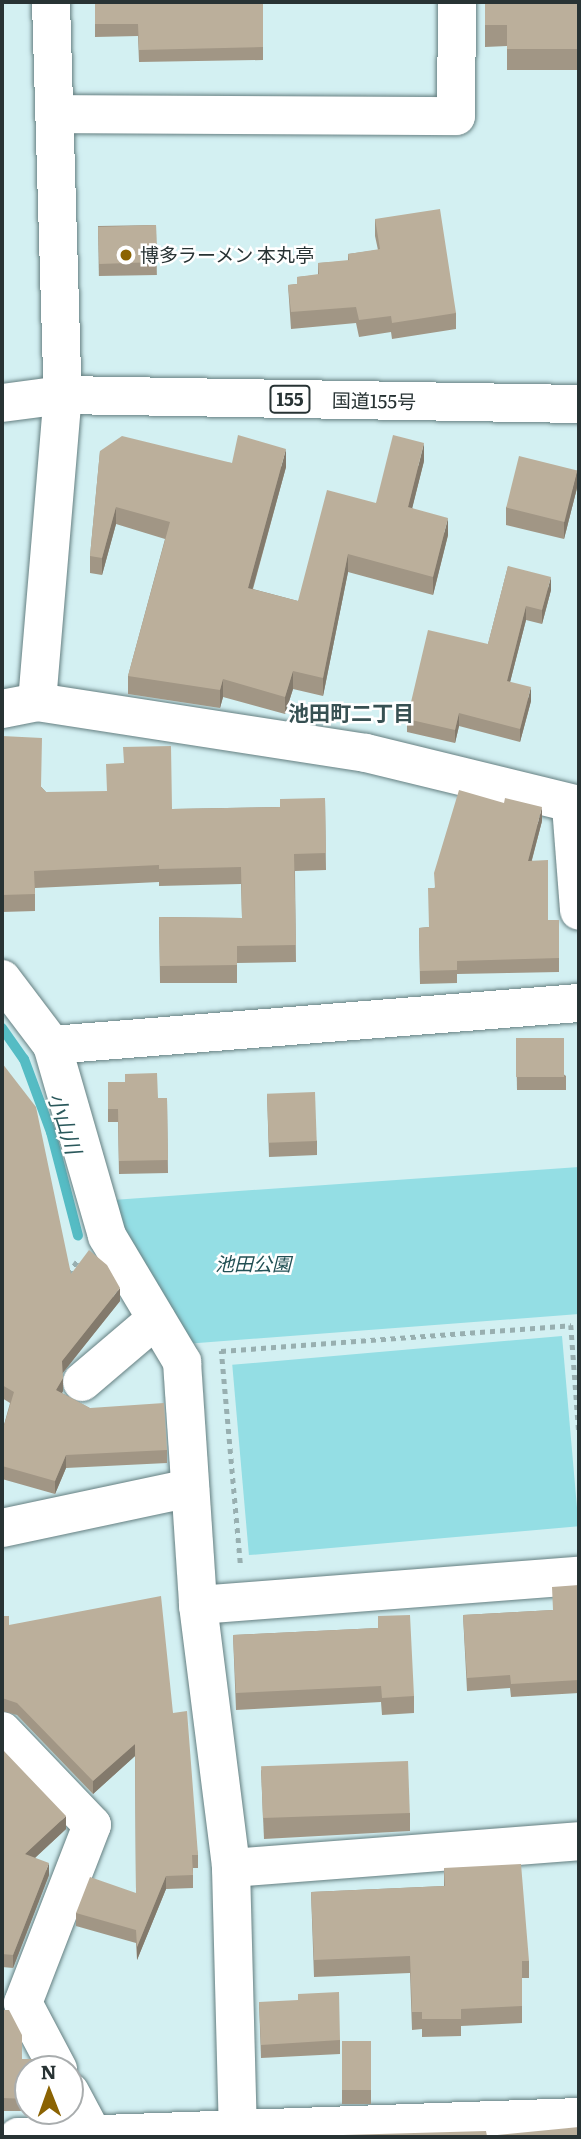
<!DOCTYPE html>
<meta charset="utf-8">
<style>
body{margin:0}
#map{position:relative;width:581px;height:2139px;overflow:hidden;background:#d3f0f2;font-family:Literata,"Noto Sans JP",serif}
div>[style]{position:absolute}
.green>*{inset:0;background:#94dee4;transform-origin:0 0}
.stream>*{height:10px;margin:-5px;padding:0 5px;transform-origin:5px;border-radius:5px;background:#55bcc4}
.path>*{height:4.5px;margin-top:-2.25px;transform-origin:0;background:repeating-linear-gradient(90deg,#98afb0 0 5px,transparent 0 10px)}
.roads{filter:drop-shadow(0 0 2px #657f81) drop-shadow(0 0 2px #657f81)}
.street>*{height:38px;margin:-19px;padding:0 19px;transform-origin:19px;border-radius:19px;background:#fff}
.secondary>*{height:38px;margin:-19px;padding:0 19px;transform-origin:19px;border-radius:19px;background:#fff}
.highway>*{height:38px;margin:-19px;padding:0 19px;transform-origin:19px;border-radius:19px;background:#fff}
.wall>*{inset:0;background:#a19685;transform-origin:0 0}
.shaded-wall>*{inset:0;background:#837a6c}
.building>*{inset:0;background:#bbaf9b;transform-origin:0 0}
.dots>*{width:19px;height:19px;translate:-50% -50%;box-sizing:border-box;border:4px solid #fff;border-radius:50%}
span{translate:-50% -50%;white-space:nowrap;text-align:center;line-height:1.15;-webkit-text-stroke:5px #fff;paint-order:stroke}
.shield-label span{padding:2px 5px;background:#fff;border:2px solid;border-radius:5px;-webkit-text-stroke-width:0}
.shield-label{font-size:18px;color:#283334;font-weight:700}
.poi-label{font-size:19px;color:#283334}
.left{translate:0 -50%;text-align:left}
.street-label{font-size:19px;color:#283334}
.park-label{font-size:19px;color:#225054;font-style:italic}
.neighbourhood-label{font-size:21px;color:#375052;font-weight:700}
.water-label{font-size:21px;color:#2a585b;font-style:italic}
.frame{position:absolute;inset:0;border:4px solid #283334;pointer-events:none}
.north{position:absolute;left:14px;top:2055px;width:70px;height:70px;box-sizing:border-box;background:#fff;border:2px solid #a9adae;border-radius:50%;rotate:359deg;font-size:19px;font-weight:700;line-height:28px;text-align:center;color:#283334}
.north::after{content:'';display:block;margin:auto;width:24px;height:32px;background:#8b6303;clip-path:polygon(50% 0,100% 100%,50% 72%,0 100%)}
</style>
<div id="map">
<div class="green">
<i style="clip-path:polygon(579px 1167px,579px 1314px,185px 1344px,122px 1231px,113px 1200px)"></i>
<i style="left:562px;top:1336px;width:191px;height:331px;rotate:85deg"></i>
</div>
<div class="stream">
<i style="left:2px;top:1028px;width:38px;rotate:55deg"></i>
<i style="left:24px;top:1059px;width:78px;rotate:69.7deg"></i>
<i style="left:51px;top:1132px;width:107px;rotate:75.4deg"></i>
</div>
<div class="path">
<i style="left:68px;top:1274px;width:19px;rotate:-55deg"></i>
<i style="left:240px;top:1563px;width:213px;rotate:-95.1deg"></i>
<i style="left:221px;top:1351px;width:351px;rotate:-4.2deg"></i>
<i style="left:571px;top:1325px;width:109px;rotate:85.8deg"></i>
</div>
<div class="roads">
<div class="street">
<i style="left:51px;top:2px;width:393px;rotate:88.3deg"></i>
<i style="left:55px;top:114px;width:401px;rotate:0.3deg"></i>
<i style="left:456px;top:116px;width:114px;rotate:-89.5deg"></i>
<i style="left:2px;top:709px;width:36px;rotate:-11deg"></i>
<i style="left:37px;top:702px;width:333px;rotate:8.8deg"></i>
<i style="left:366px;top:753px;width:219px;rotate:13.7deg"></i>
<i style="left:571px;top:806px;width:105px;rotate:85.6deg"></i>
<i style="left:2px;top:979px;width:83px;rotate:52.9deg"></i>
<i style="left:52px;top:1045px;width:199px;rotate:73.9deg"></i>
<i style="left:107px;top:1236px;width:147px;rotate:59.2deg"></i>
<i style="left:182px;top:1362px;width:244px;rotate:86.2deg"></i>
<i style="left:198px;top:1605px;width:265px;rotate:82.8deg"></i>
<i style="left:231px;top:1868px;width:263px;rotate:88.5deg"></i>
<i style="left:52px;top:1045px;width:529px;rotate:-4.56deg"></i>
<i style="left:82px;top:1382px;width:97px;rotate:-40.4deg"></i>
<i style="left:2px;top:1528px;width:192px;rotate:-12deg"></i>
<i style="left:198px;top:1605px;width:382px;rotate:-4.4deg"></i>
<i style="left:2px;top:1731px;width:130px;rotate:46.2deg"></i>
<i style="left:92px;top:1825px;width:191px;rotate:111.2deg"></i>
<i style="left:23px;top:2003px;width:75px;rotate:62.1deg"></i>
<i style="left:231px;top:1868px;width:349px;rotate:-4.4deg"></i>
<i style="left:70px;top:2092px;width:51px;rotate:61.9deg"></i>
<i style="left:18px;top:2137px;width:561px;rotate:-2.04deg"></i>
</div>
<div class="secondary">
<i style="left:37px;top:702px;width:308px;rotate:-85.2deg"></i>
</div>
<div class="highway">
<i style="left:2px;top:403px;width:62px;rotate:-7.5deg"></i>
<i style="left:63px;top:395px;width:516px;rotate:1deg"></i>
</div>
</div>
<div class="wall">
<i style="clip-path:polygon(95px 2px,263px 2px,263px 60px,139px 62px,138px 36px,95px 37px)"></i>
<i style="clip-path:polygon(485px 2px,579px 2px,579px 70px,507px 70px,507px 46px,485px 47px)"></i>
<i style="clip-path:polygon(375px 219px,456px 313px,456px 329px,392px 339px,391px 332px,359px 337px,356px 323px,291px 329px,288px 285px,297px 284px,297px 277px,318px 275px,318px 263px,348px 261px,348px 254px,378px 250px,375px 236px)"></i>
<i style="left:156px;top:225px;width:50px;height:58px;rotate:89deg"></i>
<i style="clip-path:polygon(100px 451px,232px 463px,286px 467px,253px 589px,298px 601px,376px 503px,424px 461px,412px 508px,448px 535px,433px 595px,348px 572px,323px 696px,293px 689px,285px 714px,223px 697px,220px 708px,128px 694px,128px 676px,165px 539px,116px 524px,102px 575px,90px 573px,90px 556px)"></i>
<i style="clip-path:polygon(577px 488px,564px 539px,506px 525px,506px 507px)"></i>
<i style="clip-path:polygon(508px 566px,551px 590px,542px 624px,526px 620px,510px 682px,531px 701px,520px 742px,459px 726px,455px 743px,407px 732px,407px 719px,488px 644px)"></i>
<i style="clip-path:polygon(2px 745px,46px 792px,172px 809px,280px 807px,325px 798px,326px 870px,295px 871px,296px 962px,237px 963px,237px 983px,160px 983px,159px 917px,242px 918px,241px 884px,159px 886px,159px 882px,35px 888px,35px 911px,2px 912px)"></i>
<i style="clip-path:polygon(542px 821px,532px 860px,548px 920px,559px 920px,559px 972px,457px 974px,457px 983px,420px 984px,419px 928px,429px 927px,434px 888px)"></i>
<i style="clip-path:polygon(516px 1038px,566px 1076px,566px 1090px,517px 1090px)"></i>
<i style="clip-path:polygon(2px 1063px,71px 1274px,120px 1301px,62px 1373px,63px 1391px,62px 1393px,167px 1450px,167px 1463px,66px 1468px,55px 1494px,2px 1479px,2px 1432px,10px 1403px,2px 1398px)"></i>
<i style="clip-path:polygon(108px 1082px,158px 1098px,167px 1098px,168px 1173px,119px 1174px,118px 1122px,108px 1122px)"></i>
<i style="clip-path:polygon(267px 1094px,317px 1141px,317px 1155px,269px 1157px)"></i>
<i style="clip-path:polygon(579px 1585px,579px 1693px,511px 1697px,510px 1688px,467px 1691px,463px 1615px,553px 1610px)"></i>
<i style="clip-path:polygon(2px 1616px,9px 1625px,173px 1713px,198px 1855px,198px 1868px,193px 1868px,193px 1888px,166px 1889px,137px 1960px,136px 1943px,76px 1926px,76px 1913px,136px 1893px,135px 1756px,93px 1794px,17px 1715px,2px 1711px)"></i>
<i style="clip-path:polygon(378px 1616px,414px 1696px,414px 1713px,382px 1715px,381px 1702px,236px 1710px,233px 1635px,378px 1628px)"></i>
<i style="clip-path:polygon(2px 1749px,66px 1829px,35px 1858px,49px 1875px,13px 1968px,2px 1967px)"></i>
<i style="clip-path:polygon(261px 1770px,410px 1813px,410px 1831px,264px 1839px)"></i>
<i style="clip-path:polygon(444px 1868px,529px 1961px,529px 1978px,522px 1978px,522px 2023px,461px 2026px,461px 2036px,422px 2037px,422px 2029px,412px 2030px,410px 1973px,314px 1977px,311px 1892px,444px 1886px)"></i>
<i style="clip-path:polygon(259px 2002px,340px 2040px,340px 2054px,261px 2058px)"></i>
<i style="clip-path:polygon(2px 2010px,22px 2059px,28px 2069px,28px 2111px,48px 2111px,2px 2111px)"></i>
<i style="left:342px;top:2041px;width:29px;height:63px"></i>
</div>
<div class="shaded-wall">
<i style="clip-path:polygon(424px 443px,424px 461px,408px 525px,408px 507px)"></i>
<i style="clip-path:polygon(286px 449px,286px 467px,248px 605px,248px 588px)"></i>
<i style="clip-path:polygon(577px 470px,577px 488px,564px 539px,564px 521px)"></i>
<i style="clip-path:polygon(116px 507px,116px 524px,102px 575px,102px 558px)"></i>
<i style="clip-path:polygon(448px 518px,448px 535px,433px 595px,433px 577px)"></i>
<i style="clip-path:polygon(348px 554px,348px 572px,323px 696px,323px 678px)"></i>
<i style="clip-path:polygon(551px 577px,551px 590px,542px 624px,542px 610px)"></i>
<i style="clip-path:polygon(526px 606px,526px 620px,507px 694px,507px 681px)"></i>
<i style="clip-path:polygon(293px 671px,293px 689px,285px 714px,285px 697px)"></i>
<i style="clip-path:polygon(223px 679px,223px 697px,220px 708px,220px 690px)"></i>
<i style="clip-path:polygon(531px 687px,531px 701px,520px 742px,520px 729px)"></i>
<i style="clip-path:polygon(459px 713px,459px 726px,455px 743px,455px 730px)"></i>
<i style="clip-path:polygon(542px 807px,542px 821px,528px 874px,528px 861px)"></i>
<i style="clip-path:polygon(120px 1288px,120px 1301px,62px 1374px,62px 1361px)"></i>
<i style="clip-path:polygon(63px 1378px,63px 1391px,56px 1403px,56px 1390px)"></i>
<i style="clip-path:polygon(66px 1455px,66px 1468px,55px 1494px,55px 1481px)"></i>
<i style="clip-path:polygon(135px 1744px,135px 1756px,93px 1794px,93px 1781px)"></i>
<i style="clip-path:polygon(66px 1816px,66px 1829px,25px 1867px,25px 1854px)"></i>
<i style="clip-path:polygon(49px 1863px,49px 1875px,13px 1968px,13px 1955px)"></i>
<i style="clip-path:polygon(166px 1876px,166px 1889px,137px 1960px,137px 1947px)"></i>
</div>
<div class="building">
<i style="clip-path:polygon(95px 2px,263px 2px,263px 47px,139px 50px,138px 24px,95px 24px)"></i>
<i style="clip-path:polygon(485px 2px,579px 2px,579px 49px,507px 49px,507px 25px,485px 25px)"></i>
<i style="clip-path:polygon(440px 209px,456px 313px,392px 323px,391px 316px,359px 320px,356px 307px,291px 312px,288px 285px,297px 284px,297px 277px,319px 274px,318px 263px,349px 260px,348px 254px,380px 249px,375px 219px)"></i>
<i style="left:156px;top:225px;width:37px;height:58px;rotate:88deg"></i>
<i style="clip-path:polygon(238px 435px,286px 449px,248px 588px,298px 601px,327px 490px,376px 503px,393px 435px,424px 443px,408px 507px,448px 518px,433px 577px,348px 554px,323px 678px,293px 671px,285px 697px,223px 679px,220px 690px,128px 676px,170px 522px,116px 507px,102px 558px,90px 556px,100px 451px,122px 436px,232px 463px)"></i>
<i style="left:519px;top:456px;width:60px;height:53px;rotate:14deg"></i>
<i style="clip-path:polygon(508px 566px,551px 577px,542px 610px,526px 606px,507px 681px,531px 687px,520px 729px,459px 713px,455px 730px,407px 719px,428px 630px,488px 644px)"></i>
<i style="clip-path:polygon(2px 736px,42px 738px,41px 787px,46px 792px,107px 791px,106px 764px,124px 763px,123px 747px,171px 746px,172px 809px,280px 807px,280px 799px,325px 798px,326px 853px,294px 854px,296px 945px,237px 946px,237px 965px,160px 966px,159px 917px,242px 918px,241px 867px,159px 869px,159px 865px,34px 871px,35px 894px,2px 895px)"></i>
<i style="clip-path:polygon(459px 790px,504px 803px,505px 798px,542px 807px,528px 861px,548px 860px,548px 920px,559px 920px,559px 958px,457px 961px,457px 970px,420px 971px,419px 928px,429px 927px,428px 888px,435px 888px,434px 873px)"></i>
<i style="left:516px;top:1038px;width:48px;height:39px"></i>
<i style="clip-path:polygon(2px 1063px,36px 1107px,71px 1274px,89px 1250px,107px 1265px,120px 1288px,62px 1361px,63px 1378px,56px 1390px,90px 1408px,164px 1403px,167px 1450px,66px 1455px,55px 1481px,2px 1466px,2px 1432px,14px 1392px,2px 1385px)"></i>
<i style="clip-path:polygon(157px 1073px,158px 1098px,167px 1098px,168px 1160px,119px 1161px,118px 1109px,108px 1109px,108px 1082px,125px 1082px,125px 1074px)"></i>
<i style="left:315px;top:1092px;width:49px;height:48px;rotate:88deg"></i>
<i style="clip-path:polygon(579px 1585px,579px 1680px,511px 1684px,510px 1675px,467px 1678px,463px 1615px,553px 1610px,552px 1587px)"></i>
<i style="clip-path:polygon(161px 1596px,173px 1713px,187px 1711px,198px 1855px,192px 1855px,193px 1875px,166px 1876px,137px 1947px,136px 1930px,76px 1913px,90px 1877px,136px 1893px,135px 1744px,93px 1781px,17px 1703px,2px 1698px,2px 1616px,9px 1616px,9px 1625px)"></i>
<i style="clip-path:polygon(410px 1615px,414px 1696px,382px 1698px,381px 1686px,236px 1693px,233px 1635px,378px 1628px,378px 1616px)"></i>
<i style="clip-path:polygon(2px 1749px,66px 1816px,25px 1854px,49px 1863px,13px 1955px,2px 1954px)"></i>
<i style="left:408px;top:1761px;width:52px;height:147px;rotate:88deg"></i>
<i style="clip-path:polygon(521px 1864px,529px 1961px,522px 1961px,522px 2006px,461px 2009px,461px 2019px,422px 2019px,422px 2012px,412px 2012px,410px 1956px,314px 1960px,311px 1892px,445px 1886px,444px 1868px)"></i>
<i style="clip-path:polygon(339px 1992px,340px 2040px,261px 2045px,259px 2002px,298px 2000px,298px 1994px)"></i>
<i style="clip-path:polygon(2px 2010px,9px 2010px,22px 2035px,22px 2059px,35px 2059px,43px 2069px,28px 2069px,28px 2099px,2px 2098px)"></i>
<i style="left:342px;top:2041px;width:29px;height:49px"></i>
<i style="clip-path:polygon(579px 2127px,579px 2137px,343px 2137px,343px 2135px,486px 2131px,487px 2136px)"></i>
</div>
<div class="dots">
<i style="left:126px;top:255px;background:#8b6303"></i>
</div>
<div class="shield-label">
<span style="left:290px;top:399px">155</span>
</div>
<div class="poi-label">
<span class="left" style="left:140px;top:255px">博多ラーメン 本丸亭</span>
</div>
<div class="street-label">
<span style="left:374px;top:401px;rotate:1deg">国道155号</span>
</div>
<div class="park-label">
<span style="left:253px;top:1264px">池田公園</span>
</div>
<div class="neighbourhood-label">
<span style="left:351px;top:712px">池田町二丁目</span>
</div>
<div class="water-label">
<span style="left:66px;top:1123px;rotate:72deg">小山川</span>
</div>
<div class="frame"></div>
<div class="north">N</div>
</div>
